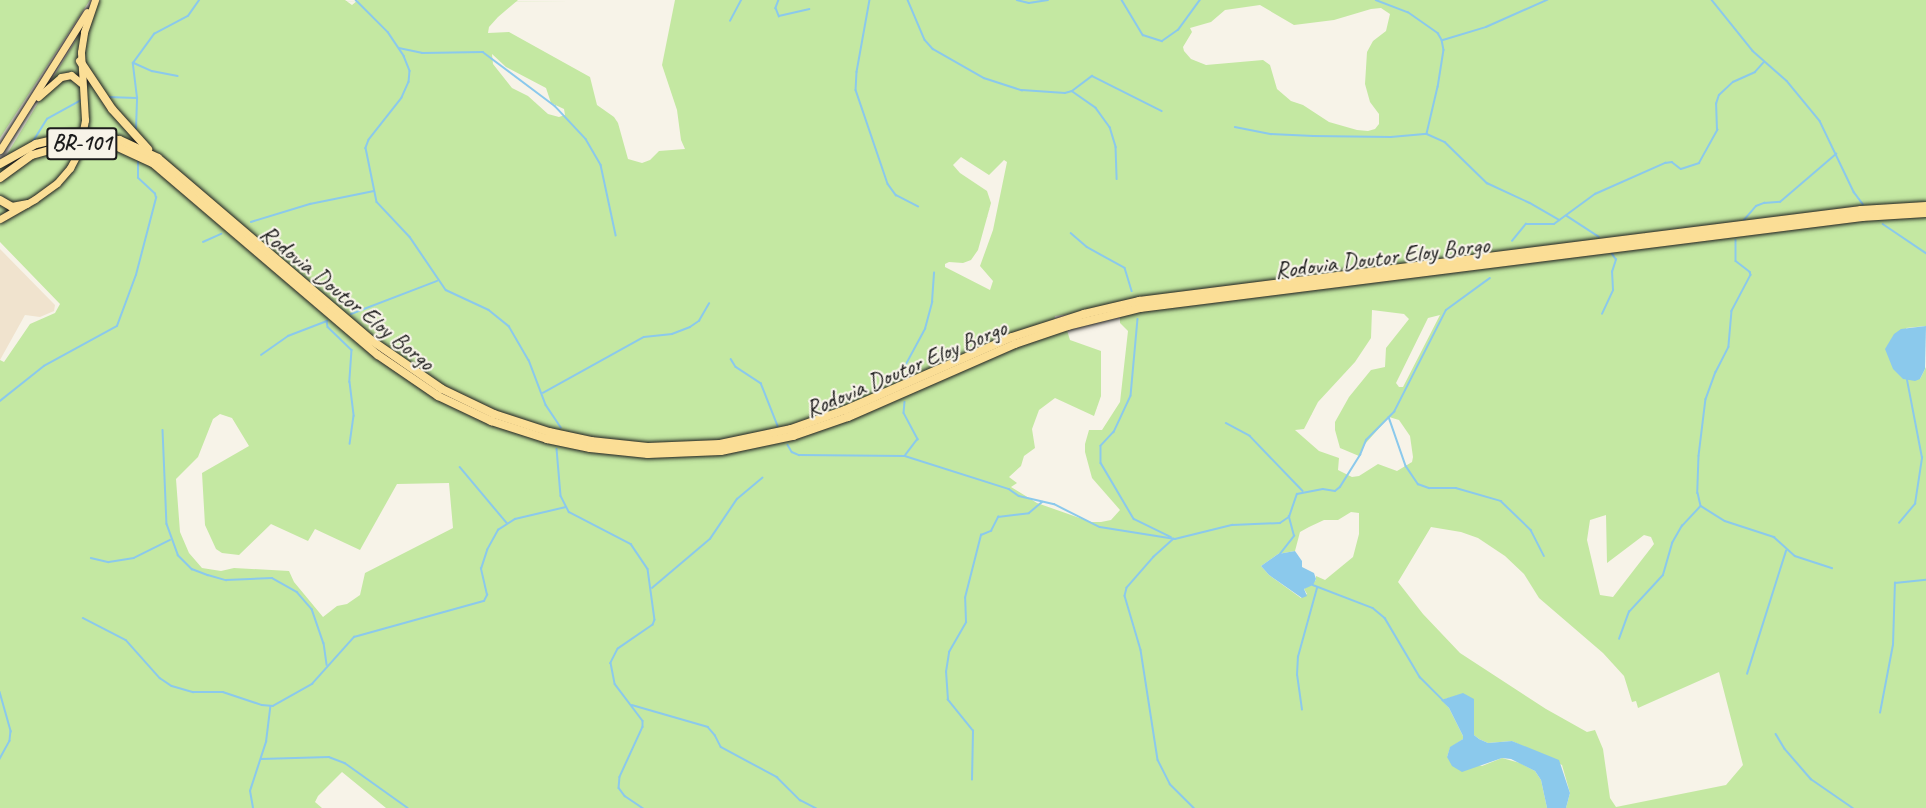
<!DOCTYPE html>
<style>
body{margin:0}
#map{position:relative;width:1926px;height:808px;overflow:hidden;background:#f7f3e8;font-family:Caveat,sans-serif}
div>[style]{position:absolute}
.built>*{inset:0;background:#f0e3ce}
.green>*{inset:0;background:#c4e8a2}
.water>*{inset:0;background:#8bc9ec}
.stream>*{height:1.5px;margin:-0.75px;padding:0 0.75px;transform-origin:0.75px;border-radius:0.75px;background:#8bc9ec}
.roads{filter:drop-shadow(0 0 2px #1c1c1c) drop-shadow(0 0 2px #1c1c1c)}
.primary>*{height:7px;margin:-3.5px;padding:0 3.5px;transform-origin:3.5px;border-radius:3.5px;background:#fbde96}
.motorway>*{height:8px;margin:-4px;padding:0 4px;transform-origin:4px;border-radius:4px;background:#fbde96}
.bridges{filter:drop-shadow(0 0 2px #1c1c1c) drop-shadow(0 0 2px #1c1c1c)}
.motorway-bridge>*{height:8px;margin:-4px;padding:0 4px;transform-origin:4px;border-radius:4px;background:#fbde96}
span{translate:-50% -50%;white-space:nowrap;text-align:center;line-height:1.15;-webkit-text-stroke:4.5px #f7f3e8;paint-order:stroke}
.shield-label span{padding:2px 4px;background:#f7f3e8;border:2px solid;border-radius:4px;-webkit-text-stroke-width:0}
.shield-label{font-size:22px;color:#1c1c1c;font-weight:700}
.street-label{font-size:24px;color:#1c1c1c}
</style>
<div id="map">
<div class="built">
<i style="clip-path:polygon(0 249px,55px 305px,54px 311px,40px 317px,25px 315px,0 360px)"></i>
</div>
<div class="green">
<i style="clip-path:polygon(0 0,90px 0,0 138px)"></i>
<i style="clip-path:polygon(evenodd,100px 0,345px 0,352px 5px,358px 0,518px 0,498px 17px,489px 27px,488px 33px,509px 32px,590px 77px,597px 105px,614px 117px,618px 123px,628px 159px,642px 163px,650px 160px,659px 151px,685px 149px,681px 140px,677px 110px,662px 65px,675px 0,1926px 0,1926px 326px,1906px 328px,1920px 379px,1926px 367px,1926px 808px,1566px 808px,1570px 793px,1562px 765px,1512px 741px,1488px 743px,1479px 739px,1474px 735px,1474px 700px,1459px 695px,1442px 700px,1449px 708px,1463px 736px,1463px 739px,1450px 748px,1447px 757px,1482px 766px,1502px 758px,1520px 763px,1535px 771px,1541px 780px,1547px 808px,386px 808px,342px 772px,318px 796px,315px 802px,322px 808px,0 808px,0 360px,4px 362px,30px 324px,55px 313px,60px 304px,0 242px,0 166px,100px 0,1260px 5px,1294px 25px,1334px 20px,1371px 9px,1381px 8px,1390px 14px,1386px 31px,1373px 41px,1367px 52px,1365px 84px,1370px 102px,1379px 114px,1379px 124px,1375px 129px,1368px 131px,1357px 130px,1329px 122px,1303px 105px,1291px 101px,1277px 89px,1270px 65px,1263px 60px,1206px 65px,1191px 59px,1184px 51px,1183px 47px,1192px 32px,1190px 28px,1211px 22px,1225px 10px,1260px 5px,100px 0,492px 54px,506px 67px,546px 88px,551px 103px,564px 109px,565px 115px,559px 117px,548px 114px,528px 96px,512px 88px,493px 64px,492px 54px,100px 0,961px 157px,989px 175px,1004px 160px,1007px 162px,993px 230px,980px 266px,993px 281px,990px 290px,945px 267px,945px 264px,949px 262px,963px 263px,971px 260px,978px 250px,991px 203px,987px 191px,960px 173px,953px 165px,961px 157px,100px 0,1372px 310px,1404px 314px,1409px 319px,1386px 348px,1385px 367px,1371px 370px,1349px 397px,1335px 422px,1335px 430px,1340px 448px,1359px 456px,1365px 444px,1389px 417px,1399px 420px,1410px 436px,1413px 457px,1412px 462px,1397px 471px,1378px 464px,1359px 476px,1352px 477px,1338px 470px,1339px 458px,1319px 451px,1295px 430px,1304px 429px,1318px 402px,1355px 362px,1371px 338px,1372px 310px,100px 0,1088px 312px,1120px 317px,1120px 323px,1128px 331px,1120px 402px,1102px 430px,1089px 430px,1085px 444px,1085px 452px,1092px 478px,1120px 510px,1111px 520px,1101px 522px,1091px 522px,1037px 503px,1011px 487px,1017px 483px,1009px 477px,1021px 466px,1024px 456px,1035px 448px,1032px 429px,1039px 410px,1055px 398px,1094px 416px,1101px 396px,1101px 351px,1070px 340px,1066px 327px,1054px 321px,1055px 316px,1088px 312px,100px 0,1440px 315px,1403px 387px,1399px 387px,1396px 383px,1428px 318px,1440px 315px,100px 0,220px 414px,232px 418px,249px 446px,202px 473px,205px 525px,216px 549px,222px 553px,239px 555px,271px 524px,308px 541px,315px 529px,360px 550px,397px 484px,449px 483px,453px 528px,365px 573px,360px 595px,347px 604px,337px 606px,323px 617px,294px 582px,289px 571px,234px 568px,221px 571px,202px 568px,189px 553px,180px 532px,176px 479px,198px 457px,213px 419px,220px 414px,100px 0,1351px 512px,1359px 513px,1359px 534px,1353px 557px,1325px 580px,1316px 576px,1316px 580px,1304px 589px,1307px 594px,1301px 598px,1269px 575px,1261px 566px,1278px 554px,1295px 551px,1300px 532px,1309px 527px,1324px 520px,1338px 520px,1351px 512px,100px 0,1606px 515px,1607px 563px,1644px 535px,1651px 537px,1654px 544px,1613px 597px,1600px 595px,1587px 540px,1590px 520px,1606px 515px,100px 0,1431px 527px,1461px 532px,1478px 538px,1505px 556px,1524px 574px,1539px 598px,1603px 653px,1624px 676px,1632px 702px,1636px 701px,1638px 708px,1719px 672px,1743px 765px,1726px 785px,1616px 807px,1610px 798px,1603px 749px,1595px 730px,1587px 732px,1546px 709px,1460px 653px,1423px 614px,1398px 582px,1431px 527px)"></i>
</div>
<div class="water">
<i style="clip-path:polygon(1926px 326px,1925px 369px,1920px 379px,1915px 381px,1903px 379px,1893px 369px,1885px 349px,1894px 334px,1901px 329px)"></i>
<i style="clip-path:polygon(1295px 551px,1302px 561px,1302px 567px,1314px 573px,1316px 579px,1313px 585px,1304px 589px,1307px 596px,1302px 598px,1269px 575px,1261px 566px,1278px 554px)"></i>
<i style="clip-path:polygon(1463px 693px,1474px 699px,1474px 735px,1479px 739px,1488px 743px,1512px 741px,1559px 760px,1570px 793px,1566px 808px,1547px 808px,1541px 780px,1535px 771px,1511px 759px,1502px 758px,1462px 772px,1452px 766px,1447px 757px,1450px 747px,1463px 739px,1463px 736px,1449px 708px,1441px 700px)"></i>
</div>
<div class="stream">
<i style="left:356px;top:0;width:45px;rotate:45deg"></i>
<i style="left:388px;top:32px;width:29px;rotate:56deg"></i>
<i style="left:404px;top:56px;width:16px;rotate:68deg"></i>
<i style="left:410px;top:71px;width:11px;rotate:95deg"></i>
<i style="left:409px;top:82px;width:17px;rotate:114deg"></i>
<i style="left:402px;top:98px;width:53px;rotate:128.2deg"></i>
<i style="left:369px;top:140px;width:9px;rotate:111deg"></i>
<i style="left:366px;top:148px;width:55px;rotate:78.5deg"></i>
<i style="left:377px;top:202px;width:48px;rotate:46.7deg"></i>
<i style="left:410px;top:237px;width:64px;rotate:55.8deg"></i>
<i style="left:446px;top:290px;width:47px;rotate:24.9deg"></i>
<i style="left:489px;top:310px;width:26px;rotate:39deg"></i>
<i style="left:509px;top:326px;width:39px;rotate:60deg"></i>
<i style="left:529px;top:360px;width:48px;rotate:69.3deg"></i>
<i style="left:546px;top:405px;width:27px;rotate:56deg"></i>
<i style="left:779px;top:0;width:9px;rotate:111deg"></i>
<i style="left:776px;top:8px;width:9px;rotate:69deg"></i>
<i style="left:779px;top:16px;width:31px;rotate:-13deg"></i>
<i style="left:870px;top:0;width:73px;rotate:100.2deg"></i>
<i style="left:857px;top:72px;width:18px;rotate:93deg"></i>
<i style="left:856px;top:90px;width:99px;rotate:71.2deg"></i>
<i style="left:888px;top:184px;width:14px;rotate:54deg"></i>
<i style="left:896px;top:195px;width:25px;rotate:27deg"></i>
<i style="left:908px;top:0;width:43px;rotate:67deg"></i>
<i style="left:925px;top:40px;width:12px;rotate:48deg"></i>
<i style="left:933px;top:49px;width:59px;rotate:29.6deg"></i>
<i style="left:984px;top:78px;width:40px;rotate:18deg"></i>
<i style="left:1022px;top:90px;width:43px;rotate:4deg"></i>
<i style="left:1065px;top:93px;width:7px;rotate:-16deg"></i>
<i style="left:1072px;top:91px;width:25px;rotate:-37deg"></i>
<i style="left:1092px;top:76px;width:78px;rotate:26.6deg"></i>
<i style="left:1017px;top:0;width:12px;rotate:14deg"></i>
<i style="left:1029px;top:3px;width:19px;rotate:-9deg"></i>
<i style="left:1122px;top:0;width:41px;rotate:59deg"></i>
<i style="left:1143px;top:35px;width:20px;rotate:18deg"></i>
<i style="left:1162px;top:41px;width:19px;rotate:-35deg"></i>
<i style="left:1178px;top:30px;width:37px;rotate:-54deg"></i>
<i style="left:1376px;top:0;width:34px;rotate:21deg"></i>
<i style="left:1408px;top:12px;width:37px;rotate:35deg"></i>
<i style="left:1438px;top:33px;width:8px;rotate:60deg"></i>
<i style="left:1442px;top:40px;width:10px;rotate:79deg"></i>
<i style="left:1444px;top:50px;width:37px;rotate:99deg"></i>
<i style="left:1438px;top:87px;width:48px;rotate:103.2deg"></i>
<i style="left:1712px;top:0;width:65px;rotate:51.2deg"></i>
<i style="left:1753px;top:51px;width:45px;rotate:41.4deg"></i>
<i style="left:1787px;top:81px;width:52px;rotate:50.5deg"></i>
<i style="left:1820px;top:121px;width:79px;rotate:64.4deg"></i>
<i style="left:1854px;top:192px;width:15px;rotate:53deg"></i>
<i style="left:730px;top:21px;width:24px;rotate:-62deg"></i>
<i style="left:1443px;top:40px;width:45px;rotate:-16.8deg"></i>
<i style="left:1486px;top:27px;width:67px;rotate:-23.9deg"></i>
<i style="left:399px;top:48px;width:24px;rotate:12deg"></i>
<i style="left:422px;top:53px;width:61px;rotate:-0.9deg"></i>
<i style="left:483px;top:52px;width:90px;rotate:36.9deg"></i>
<i style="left:555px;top:106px;width:45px;rotate:46.8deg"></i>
<i style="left:586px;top:139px;width:30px;rotate:60deg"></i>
<i style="left:601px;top:165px;width:72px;rotate:77.9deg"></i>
<i style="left:134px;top:63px;width:20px;rotate:24deg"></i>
<i style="left:152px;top:71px;width:26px;rotate:11deg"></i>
<i style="left:1072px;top:91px;width:29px;rotate:35deg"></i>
<i style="left:1096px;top:108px;width:24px;rotate:54deg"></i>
<i style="left:1110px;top:127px;width:21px;rotate:73deg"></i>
<i style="left:1116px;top:147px;width:32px;rotate:88deg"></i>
<i style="left:108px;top:97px;width:28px;rotate:2deg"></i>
<i style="left:1235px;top:127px;width:37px;rotate:11deg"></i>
<i style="left:1271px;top:134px;width:42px;rotate:2.7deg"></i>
<i style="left:1313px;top:136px;width:78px;rotate:0.7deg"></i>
<i style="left:1391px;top:137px;width:36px;rotate:-5deg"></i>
<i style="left:1427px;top:134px;width:20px;rotate:24deg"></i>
<i style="left:1445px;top:142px;width:59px;rotate:44.3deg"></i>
<i style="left:1487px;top:183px;width:47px;rotate:24.9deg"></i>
<i style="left:1530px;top:203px;width:34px;rotate:30deg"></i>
<i style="left:136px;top:129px;width:31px;rotate:-88deg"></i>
<i style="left:137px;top:98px;width:35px;rotate:-97deg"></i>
<i style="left:133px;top:63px;width:36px;rotate:-54deg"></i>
<i style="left:154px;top:34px;width:38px;rotate:-28deg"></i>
<i style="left:188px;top:16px;width:19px;rotate:-55deg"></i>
<i style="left:32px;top:143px;width:28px;rotate:-58deg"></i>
<i style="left:47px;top:119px;width:39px;rotate:-29deg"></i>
<i style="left:1567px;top:216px;width:38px;rotate:33deg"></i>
<i style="left:1744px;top:220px;width:18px;rotate:-49deg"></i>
<i style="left:1756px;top:206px;width:9px;rotate:-21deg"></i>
<i style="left:1764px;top:203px;width:16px;rotate:-4deg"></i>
<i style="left:1780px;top:202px;width:74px;rotate:-40.6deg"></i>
<i style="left:251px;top:222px;width:62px;rotate:-17deg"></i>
<i style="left:310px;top:204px;width:65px;rotate:-11.5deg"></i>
<i style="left:1883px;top:224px;width:52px;rotate:34deg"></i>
<i style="left:1071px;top:233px;width:21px;rotate:41deg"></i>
<i style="left:1087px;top:247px;width:43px;rotate:28.9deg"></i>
<i style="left:1125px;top:268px;width:24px;rotate:73deg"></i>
<i style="left:1736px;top:240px;width:21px;rotate:90deg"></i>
<i style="left:1736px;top:261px;width:18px;rotate:38deg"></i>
<i style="left:1750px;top:272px;width:3px;rotate:72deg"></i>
<i style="left:1751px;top:275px;width:41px;rotate:117.8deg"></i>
<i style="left:1732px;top:311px;width:36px;rotate:95deg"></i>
<i style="left:1729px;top:347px;width:28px;rotate:117deg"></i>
<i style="left:1716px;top:372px;width:29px;rotate:110deg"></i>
<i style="left:1706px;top:399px;width:57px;rotate:97deg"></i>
<i style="left:1699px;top:456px;width:37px;rotate:92deg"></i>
<i style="left:1698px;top:493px;width:13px;rotate:77deg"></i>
<i style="left:1701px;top:506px;width:28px;rotate:32deg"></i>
<i style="left:1725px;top:521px;width:52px;rotate:18.1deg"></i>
<i style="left:1774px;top:537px;width:28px;rotate:42deg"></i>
<i style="left:1795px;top:556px;width:39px;rotate:18deg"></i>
<i style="left:1512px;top:241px;width:22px;rotate:-51deg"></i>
<i style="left:1526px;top:224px;width:28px"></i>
<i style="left:1554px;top:224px;width:51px;rotate:-36.2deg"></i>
<i style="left:1595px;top:194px;width:77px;rotate:-23.9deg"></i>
<i style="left:1665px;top:163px;width:7px;rotate:-8deg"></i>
<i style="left:1672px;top:162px;width:11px;rotate:38deg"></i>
<i style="left:1681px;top:169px;width:19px;rotate:-18deg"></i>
<i style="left:1699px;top:163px;width:38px;rotate:-61deg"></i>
<i style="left:1717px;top:130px;width:26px;rotate:-92deg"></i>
<i style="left:1716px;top:104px;width:9px;rotate:-72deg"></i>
<i style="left:1719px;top:95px;width:19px;rotate:-43deg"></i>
<i style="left:1733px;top:82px;width:24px;rotate:-24deg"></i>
<i style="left:1755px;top:72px;width:13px;rotate:-48deg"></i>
<i style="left:203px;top:242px;width:20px;rotate:-24deg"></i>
<i style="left:351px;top:314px;width:92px;rotate:-21deg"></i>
<i style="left:1602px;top:314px;width:26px;rotate:-65deg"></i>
<i style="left:1613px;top:290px;width:18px;rotate:-93deg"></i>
<i style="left:1612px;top:272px;width:13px;rotate:-72deg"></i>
<i style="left:1616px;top:260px;width:7px;rotate:-124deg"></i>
<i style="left:1138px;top:319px;width:77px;rotate:95.2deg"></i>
<i style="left:1131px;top:396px;width:40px;rotate:115deg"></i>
<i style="left:1114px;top:432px;width:19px;rotate:133deg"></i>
<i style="left:1101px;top:446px;width:17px;rotate:90deg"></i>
<i style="left:1101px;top:463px;width:65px;rotate:59.5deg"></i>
<i style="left:1134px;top:519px;width:41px;rotate:25.9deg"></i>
<i style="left:261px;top:355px;width:33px;rotate:-35deg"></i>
<i style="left:288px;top:336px;width:42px;rotate:-21deg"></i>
<i style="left:327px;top:321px;width:6px;rotate:81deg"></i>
<i style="left:328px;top:327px;width:33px;rotate:44deg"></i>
<i style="left:352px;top:350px;width:32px;rotate:94deg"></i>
<i style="left:350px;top:382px;width:34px;rotate:83deg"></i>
<i style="left:354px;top:416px;width:28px;rotate:98deg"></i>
<i style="left:731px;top:359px;width:9px;rotate:58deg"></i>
<i style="left:736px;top:367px;width:30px;rotate:33deg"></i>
<i style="left:761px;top:383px;width:46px;rotate:68.4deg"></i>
<i style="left:898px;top:379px;width:57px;rotate:-61.6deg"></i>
<i style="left:925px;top:329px;width:28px;rotate:-75deg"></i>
<i style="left:932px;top:302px;width:29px;rotate:-86deg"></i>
<i style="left:543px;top:393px;width:115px;rotate:-29deg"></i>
<i style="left:644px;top:337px;width:28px;rotate:-6deg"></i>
<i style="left:672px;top:334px;width:19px;rotate:-21deg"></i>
<i style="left:690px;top:327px;width:11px;rotate:-34deg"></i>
<i style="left:699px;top:321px;width:20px;rotate:-60deg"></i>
<i style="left:0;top:401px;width:56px;rotate:-38.5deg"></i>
<i style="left:44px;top:366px;width:83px;rotate:-28.7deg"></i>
<i style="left:117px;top:326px;width:54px;rotate:-69.6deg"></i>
<i style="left:136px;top:275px;width:80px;rotate:-75.4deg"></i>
<i style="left:156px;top:198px;width:4px;rotate:-104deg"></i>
<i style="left:155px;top:194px;width:23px;rotate:-137deg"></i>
<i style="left:138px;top:178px;width:18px;rotate:-90deg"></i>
<i style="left:905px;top:402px;width:11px;rotate:95deg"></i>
<i style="left:904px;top:413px;width:30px;rotate:62deg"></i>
<i style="left:918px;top:439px;width:20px;rotate:127deg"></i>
<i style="left:1389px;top:417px;width:52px;rotate:70.9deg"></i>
<i style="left:1406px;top:466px;width:22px;rotate:56deg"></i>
<i style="left:1418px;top:484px;width:12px;rotate:20deg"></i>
<i style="left:1429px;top:488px;width:27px"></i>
<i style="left:1456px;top:488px;width:47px;rotate:16.1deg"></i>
<i style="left:1501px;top:501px;width:42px;rotate:44deg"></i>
<i style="left:1531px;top:530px;width:29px;rotate:63deg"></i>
<i style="left:1226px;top:423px;width:27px;rotate:28deg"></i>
<i style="left:1250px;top:436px;width:76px;rotate:46.1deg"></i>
<i style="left:163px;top:430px;width:94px;rotate:87.6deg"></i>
<i style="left:167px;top:524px;width:33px;rotate:70deg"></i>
<i style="left:178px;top:555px;width:20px;rotate:45deg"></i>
<i style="left:192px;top:569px;width:17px;rotate:21deg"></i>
<i style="left:208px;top:575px;width:19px;rotate:16deg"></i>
<i style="left:226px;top:580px;width:46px;rotate:-2.5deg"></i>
<i style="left:272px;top:578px;width:29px;rotate:29deg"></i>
<i style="left:297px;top:592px;width:23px;rotate:49deg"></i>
<i style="left:312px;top:609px;width:36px;rotate:71deg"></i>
<i style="left:324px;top:643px;width:22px;rotate:82deg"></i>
<i style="left:788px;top:445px;width:8px;rotate:60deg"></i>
<i style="left:792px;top:452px;width:8px;rotate:23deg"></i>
<i style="left:799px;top:455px;width:106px;rotate:0.5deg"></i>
<i style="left:905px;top:456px;width:109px;rotate:17.6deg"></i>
<i style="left:1009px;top:489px;width:12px;rotate:35deg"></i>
<i style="left:1019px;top:496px;width:36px;rotate:13deg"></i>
<i style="left:1054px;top:504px;width:51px;rotate:26.6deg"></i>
<i style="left:1100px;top:527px;width:76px;rotate:9.1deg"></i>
<i style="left:1175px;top:539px;width:59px;rotate:-13.8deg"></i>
<i style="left:1232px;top:525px;width:48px;rotate:-2.4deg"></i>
<i style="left:1280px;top:523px;width:11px;rotate:-34deg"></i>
<i style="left:557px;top:449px;width:47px;rotate:85.1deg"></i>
<i style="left:561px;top:496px;width:18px;rotate:63deg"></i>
<i style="left:569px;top:512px;width:70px;rotate:27.3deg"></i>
<i style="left:631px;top:544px;width:30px;rotate:56deg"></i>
<i style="left:648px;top:569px;width:51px;rotate:82.2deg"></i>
<i style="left:655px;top:620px;width:5px;rotate:112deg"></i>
<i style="left:653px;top:625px;width:42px;rotate:145.6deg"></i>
<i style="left:618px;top:649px;width:16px;rotate:117deg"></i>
<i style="left:611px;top:663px;width:21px;rotate:79deg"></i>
<i style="left:615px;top:684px;width:46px;rotate:52.9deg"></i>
<i style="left:643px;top:721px;width:6px;rotate:90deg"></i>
<i style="left:643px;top:727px;width:55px;rotate:114.7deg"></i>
<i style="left:620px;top:777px;width:11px;rotate:95deg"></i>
<i style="left:619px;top:788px;width:10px;rotate:53deg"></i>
<i style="left:625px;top:796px;width:22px;rotate:34deg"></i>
<i style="left:460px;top:467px;width:73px;rotate:50deg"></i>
<i style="left:1899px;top:523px;width:25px;rotate:-50deg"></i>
<i style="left:1915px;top:504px;width:47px;rotate:-81.3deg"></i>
<i style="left:1922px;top:458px;width:79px;rotate:-100.9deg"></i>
<i style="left:1174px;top:539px;width:27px;rotate:138deg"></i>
<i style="left:1154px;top:557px;width:41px;rotate:131.1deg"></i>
<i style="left:1127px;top:588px;width:8px;rotate:104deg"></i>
<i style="left:1125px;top:596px;width:56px;rotate:73.5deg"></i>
<i style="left:1141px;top:650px;width:111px;rotate:81.2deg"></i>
<i style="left:1158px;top:760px;width:27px;rotate:63deg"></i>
<i style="left:1170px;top:784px;width:34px;rotate:45deg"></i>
<i style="left:1280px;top:554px;width:23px;rotate:-52deg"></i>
<i style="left:1294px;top:536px;width:20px;rotate:-105deg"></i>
<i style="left:1289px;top:517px;width:24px;rotate:-71deg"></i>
<i style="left:1297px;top:494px;width:26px;rotate:-11deg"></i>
<i style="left:1323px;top:489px;width:12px;rotate:9deg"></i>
<i style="left:1335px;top:491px;width:6px;rotate:-39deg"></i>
<i style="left:1340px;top:487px;width:38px;rotate:-58deg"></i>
<i style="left:1360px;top:455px;width:16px;rotate:-68deg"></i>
<i style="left:1366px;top:440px;width:40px;rotate:-45deg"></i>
<i style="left:1394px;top:412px;width:114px;rotate:-63deg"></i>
<i style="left:1446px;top:310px;width:54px;rotate:-36deg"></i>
<i style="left:91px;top:558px;width:18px;rotate:13deg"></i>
<i style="left:109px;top:562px;width:25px;rotate:-9deg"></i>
<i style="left:134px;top:558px;width:40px;rotate:-26.6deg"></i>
<i style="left:1313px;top:585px;width:64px;rotate:21deg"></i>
<i style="left:1373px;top:608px;width:16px;rotate:40deg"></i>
<i style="left:1385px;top:618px;width:69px;rotate:59.3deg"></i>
<i style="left:1420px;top:677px;width:33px;rotate:45deg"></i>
<i style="left:652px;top:588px;width:76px;rotate:-40.2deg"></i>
<i style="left:710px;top:539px;width:48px;rotate:-56deg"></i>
<i style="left:737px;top:499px;width:33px;rotate:-40deg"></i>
<i style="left:83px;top:618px;width:48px;rotate:27.1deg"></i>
<i style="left:126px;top:640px;width:51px;rotate:48.2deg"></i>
<i style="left:160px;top:678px;width:14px;rotate:34deg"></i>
<i style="left:172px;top:686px;width:22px;rotate:16deg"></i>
<i style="left:193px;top:692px;width:30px"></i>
<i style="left:223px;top:692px;width:41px;rotate:18.4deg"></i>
<i style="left:262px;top:705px;width:11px;rotate:5deg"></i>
<i style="left:273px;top:706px;width:45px;rotate:-29.4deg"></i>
<i style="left:312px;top:684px;width:63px;rotate:-48.2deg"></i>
<i style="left:354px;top:637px;width:135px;rotate:-15.5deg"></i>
<i style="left:484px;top:601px;width:7px;rotate:-63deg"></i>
<i style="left:487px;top:595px;width:27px;rotate:-103deg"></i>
<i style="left:481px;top:569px;width:20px;rotate:-72deg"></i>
<i style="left:487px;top:550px;width:23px;rotate:-61deg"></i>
<i style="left:498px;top:530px;width:20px;rotate:-33deg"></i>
<i style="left:515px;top:519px;width:52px;rotate:-13.2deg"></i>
<i style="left:1619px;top:639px;width:29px;rotate:-70deg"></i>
<i style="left:1629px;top:612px;width:50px;rotate:-47.4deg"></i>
<i style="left:1663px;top:575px;width:33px;rotate:-74deg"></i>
<i style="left:1672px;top:543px;width:20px;rotate:-60deg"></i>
<i style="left:1682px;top:526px;width:26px;rotate:-47deg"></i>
<i style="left:1747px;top:674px;width:129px;rotate:-72.4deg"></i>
<i style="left:0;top:692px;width:41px;rotate:74.2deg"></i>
<i style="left:11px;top:731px;width:10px;rotate:96deg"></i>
<i style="left:10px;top:741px;width:21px;rotate:119deg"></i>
<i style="left:632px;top:705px;width:79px;rotate:16.1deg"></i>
<i style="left:708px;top:727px;width:11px;rotate:49deg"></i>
<i style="left:715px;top:735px;width:13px;rotate:63deg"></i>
<i style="left:721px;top:747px;width:64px;rotate:28.2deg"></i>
<i style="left:777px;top:777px;width:33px;rotate:45deg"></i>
<i style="left:800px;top:800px;width:18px;rotate:27deg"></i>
<i style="left:1302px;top:710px;width:35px;rotate:-98deg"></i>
<i style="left:1297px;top:675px;width:18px;rotate:-87deg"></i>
<i style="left:1298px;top:657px;width:72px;rotate:-74.6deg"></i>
<i style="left:1880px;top:713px;width:69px;rotate:-79.2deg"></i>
<i style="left:1893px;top:645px;width:62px;rotate:-88.2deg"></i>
<i style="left:1895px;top:583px;width:31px;rotate:-6deg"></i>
<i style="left:1776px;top:734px;width:17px;rotate:59deg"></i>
<i style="left:1785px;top:749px;width:40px;rotate:49deg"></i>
<i style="left:1811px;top:779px;width:51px;rotate:34.6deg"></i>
<i style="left:261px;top:759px;width:68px;rotate:-1.7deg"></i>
<i style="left:329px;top:757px;width:17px;rotate:21deg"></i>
<i style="left:345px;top:763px;width:77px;rotate:35.5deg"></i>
<i style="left:972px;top:780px;width:49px;rotate:-88.8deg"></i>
<i style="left:973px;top:731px;width:40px;rotate:-129deg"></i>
<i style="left:948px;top:700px;width:28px;rotate:-94deg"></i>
<i style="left:946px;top:672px;width:20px;rotate:-81deg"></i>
<i style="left:949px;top:652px;width:34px;rotate:-60deg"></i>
<i style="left:966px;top:622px;width:24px;rotate:-92deg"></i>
<i style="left:965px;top:598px;width:65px;rotate:-75.7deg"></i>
<i style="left:981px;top:535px;width:11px;rotate:-22deg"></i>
<i style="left:991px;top:531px;width:16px;rotate:-63deg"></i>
<i style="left:998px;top:517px;width:31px;rotate:-7deg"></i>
<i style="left:1029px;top:513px;width:17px;rotate:-40deg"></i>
<i style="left:253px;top:808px;width:17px;rotate:-100deg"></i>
<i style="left:250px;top:791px;width:52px;rotate:-71.9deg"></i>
<i style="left:266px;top:742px;width:35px;rotate:-83deg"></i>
</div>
<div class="roads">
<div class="primary">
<i style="left:38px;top:97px;width:30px;rotate:-41deg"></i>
<i style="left:61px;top:77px;width:10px;rotate:-11deg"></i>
<i style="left:71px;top:75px;width:14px;rotate:39deg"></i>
<i style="left:0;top:150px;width:163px;rotate:-57.8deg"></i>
<i style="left:0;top:219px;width:40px;rotate:-29.7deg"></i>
<i style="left:35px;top:199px;width:27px;rotate:-36deg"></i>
<i style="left:57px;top:183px;width:20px;rotate:-49deg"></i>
<i style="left:70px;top:168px;width:19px;rotate:-62deg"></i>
<i style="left:79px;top:151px;width:32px;rotate:-79deg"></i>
<i style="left:85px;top:120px;width:68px;rotate:-93.4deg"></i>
<i style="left:81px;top:52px;width:20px;rotate:-81deg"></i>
<i style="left:84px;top:32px;width:34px;rotate:-71deg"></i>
</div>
<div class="motorway">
<i style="left:80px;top:61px;width:58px;rotate:56.3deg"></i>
<i style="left:112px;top:109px;width:54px;rotate:48deg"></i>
<i style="left:87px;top:135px;width:33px;rotate:9deg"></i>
<i style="left:120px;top:140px;width:42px;rotate:25.3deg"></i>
<i style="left:158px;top:158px;width:280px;rotate:40.5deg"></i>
<i style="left:371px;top:340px;width:86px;rotate:34.6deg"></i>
<i style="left:442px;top:389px;width:58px;rotate:25.7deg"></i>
<i style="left:494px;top:414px;width:58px;rotate:18.1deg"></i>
<i style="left:549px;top:432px;width:43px;rotate:12.1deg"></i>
<i style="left:591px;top:441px;width:57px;rotate:6deg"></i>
<i style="left:648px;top:447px;width:72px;rotate:-2.4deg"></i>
<i style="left:720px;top:444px;width:73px;rotate:-11.9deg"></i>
<i style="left:791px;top:429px;width:57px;rotate:-19.4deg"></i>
<i style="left:845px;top:410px;width:182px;rotate:-23.6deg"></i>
<i style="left:1012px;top:337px;width:76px;rotate:-17.7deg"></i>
<i style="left:1084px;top:314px;width:57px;rotate:-13.3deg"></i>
<i style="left:1139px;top:301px;width:728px;rotate:-7.18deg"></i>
<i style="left:1861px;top:210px;width:65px;rotate:-3.5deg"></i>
<i style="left:85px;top:143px;width:33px;rotate:7deg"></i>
<i style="left:118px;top:147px;width:40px;rotate:25deg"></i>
<i style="left:154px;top:164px;width:294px;rotate:40.5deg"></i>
<i style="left:378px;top:355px;width:73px;rotate:34.3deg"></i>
<i style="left:438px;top:396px;width:59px;rotate:25.3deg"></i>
<i style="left:491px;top:421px;width:59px;rotate:17.8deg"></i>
<i style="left:547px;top:439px;width:44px;rotate:11.8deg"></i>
<i style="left:590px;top:448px;width:58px;rotate:5.9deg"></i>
<i style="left:648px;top:454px;width:73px;rotate:-2.4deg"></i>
<i style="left:721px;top:451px;width:74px;rotate:-11.8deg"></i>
<i style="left:793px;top:436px;width:58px;rotate:-19.1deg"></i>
<i style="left:848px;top:417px;width:182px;rotate:-23.6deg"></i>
<i style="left:1015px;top:344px;width:56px;rotate:-18.8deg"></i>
<i style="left:1068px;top:326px;width:74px;rotate:-14deg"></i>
<i style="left:1140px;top:308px;width:728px;rotate:-7.18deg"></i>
<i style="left:1862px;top:217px;width:64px;rotate:-3.6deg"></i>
<i style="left:0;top:164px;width:41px;rotate:-29.1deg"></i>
<i style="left:36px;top:144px;width:37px;rotate:-13deg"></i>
<i style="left:0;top:178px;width:39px;rotate:-36deg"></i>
<i style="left:32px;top:155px;width:41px;rotate:-15.8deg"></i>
<i style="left:0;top:200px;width:14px;rotate:30deg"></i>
<i style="left:12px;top:207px;width:15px;rotate:-11deg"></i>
</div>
</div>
<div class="bridges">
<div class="motorway-bridge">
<i style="left:72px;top:136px;width:15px;rotate:-4deg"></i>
<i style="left:71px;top:144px;width:14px;rotate:-4deg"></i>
</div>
</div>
<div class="shield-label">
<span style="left:82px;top:144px">BR-101</span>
</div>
<div class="street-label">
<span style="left:1382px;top:258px;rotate:-7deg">Rodovia Doutor Eloy Borgo</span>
<span style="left:347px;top:298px;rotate:39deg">Rodovia Doutor Eloy Borgo</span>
<span style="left:906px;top:369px;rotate:-23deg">Rodovia Doutor Eloy Borgo</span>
</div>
</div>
